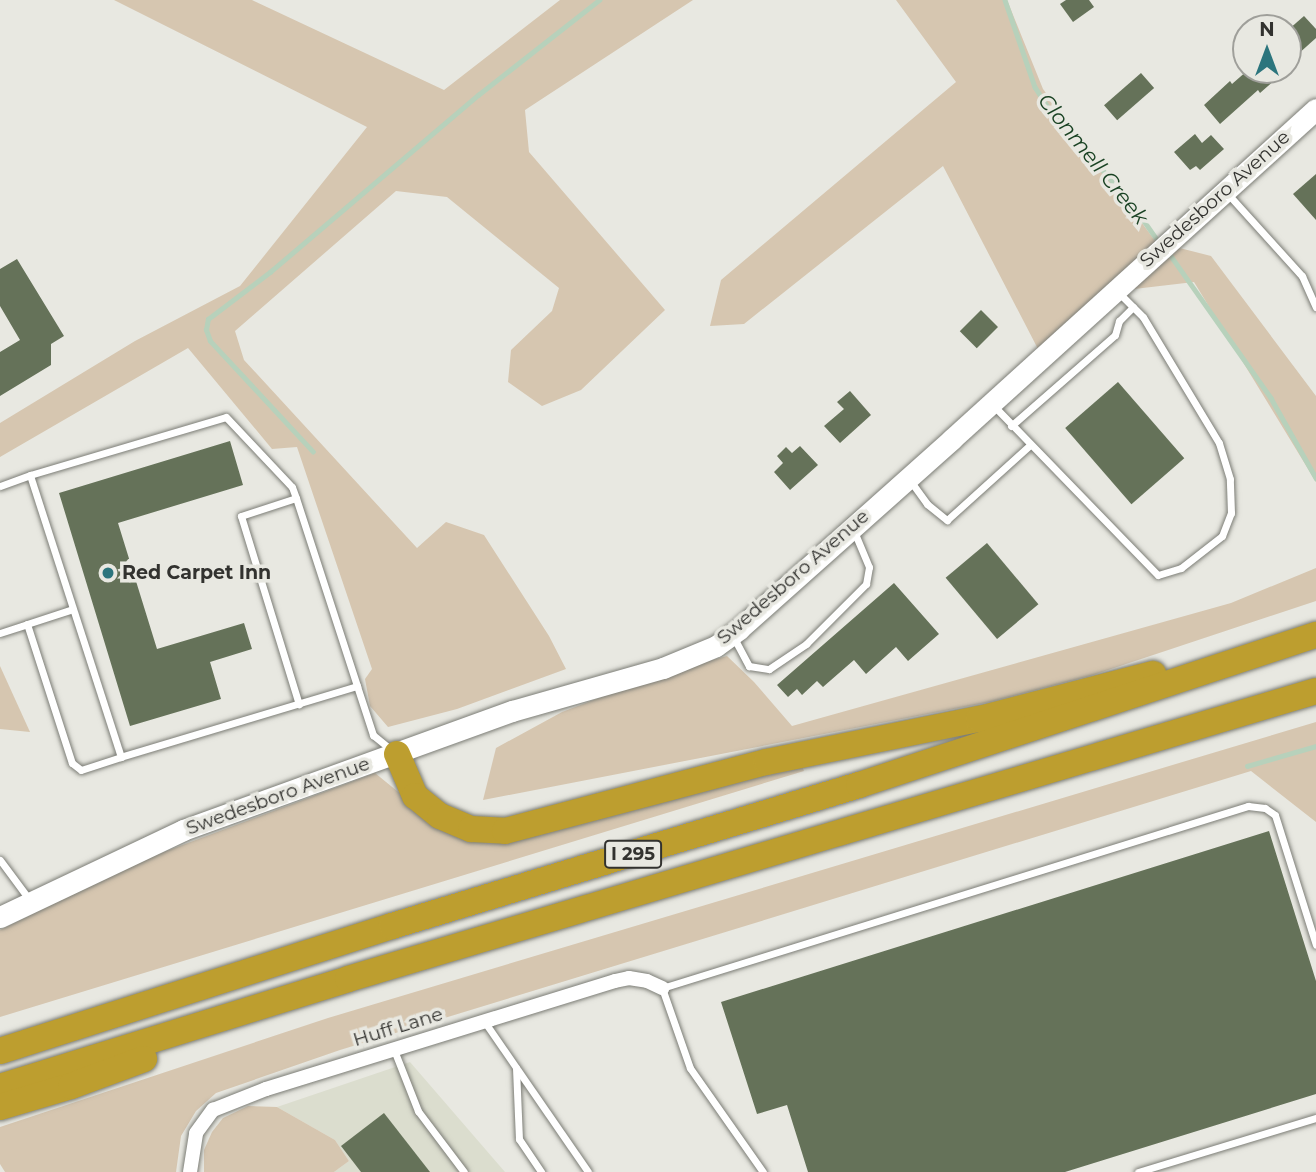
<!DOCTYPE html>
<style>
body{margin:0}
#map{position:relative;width:1316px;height:1172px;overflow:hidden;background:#e8e8e1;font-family:Montserrat,sans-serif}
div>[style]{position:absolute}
.built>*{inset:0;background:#dbddce}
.green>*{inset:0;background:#d6c6b0}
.stream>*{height:4.5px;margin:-2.25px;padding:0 2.25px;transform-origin:2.25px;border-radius:2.25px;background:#b7d1bb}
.building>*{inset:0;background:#657259;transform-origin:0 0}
.roads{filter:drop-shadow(0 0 2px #7c7d76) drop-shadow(0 0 2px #7c7d76)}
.lane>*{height:7px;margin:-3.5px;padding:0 3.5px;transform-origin:3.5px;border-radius:3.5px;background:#fff}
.street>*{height:14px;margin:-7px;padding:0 7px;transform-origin:7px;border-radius:7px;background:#fff}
.secondary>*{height:21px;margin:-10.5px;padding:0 10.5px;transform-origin:10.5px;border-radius:10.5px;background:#fff}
.highway>*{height:26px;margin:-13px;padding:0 13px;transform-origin:13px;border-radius:13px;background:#bd9e2f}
.dots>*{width:19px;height:19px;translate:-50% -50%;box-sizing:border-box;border:4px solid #e8e8e1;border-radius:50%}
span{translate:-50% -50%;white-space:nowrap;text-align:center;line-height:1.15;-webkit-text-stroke:7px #e8e8e1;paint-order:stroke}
.shield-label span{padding:2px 5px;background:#e8e8e1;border:2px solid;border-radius:5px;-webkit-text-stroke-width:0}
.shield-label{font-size:18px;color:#32322f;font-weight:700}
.street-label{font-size:19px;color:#32322f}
.poi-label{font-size:19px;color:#32322f;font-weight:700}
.left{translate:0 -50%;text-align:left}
.water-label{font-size:21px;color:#194223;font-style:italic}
.north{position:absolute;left:1232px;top:14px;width:70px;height:70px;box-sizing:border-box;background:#e8e8e1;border:2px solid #9f9f9a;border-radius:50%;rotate:0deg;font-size:19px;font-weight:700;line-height:28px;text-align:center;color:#32322f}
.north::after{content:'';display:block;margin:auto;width:24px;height:32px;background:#2c757d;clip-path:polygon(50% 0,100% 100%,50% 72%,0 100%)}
</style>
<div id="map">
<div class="built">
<i style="clip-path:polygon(410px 1062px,505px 1172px,334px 1172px,349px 1161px,335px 1140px,277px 1107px)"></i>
</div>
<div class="green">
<i style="clip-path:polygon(114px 0,252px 0,444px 90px,560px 0,693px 0,525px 110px,529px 152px,665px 310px,581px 390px,542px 406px,508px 382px,511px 350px,552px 311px,559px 288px,447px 197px,396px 191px,235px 331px,244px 360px,417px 548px,446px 522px,484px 535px,549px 636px,566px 669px,457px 709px,388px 727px,370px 706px,365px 679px,372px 669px,297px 447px,272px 449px,188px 348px,0 457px,0 423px,135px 341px,240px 286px,367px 127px)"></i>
<i style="clip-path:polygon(896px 0,1007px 0,1043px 89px,1156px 242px,1211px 256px,1316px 396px,1316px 482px,1194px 282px,1100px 293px,1038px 349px,943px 166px,744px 324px,710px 326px,721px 280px,956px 82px)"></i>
<i style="clip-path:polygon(1316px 568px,1316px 601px,1090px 676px,990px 702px,483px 800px,496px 748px,562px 712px,662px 674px,727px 656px,754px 682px,792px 726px,1231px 603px)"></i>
<i style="clip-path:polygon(0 666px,30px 732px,0 729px)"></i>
<i style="clip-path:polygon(1316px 722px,1316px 822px,1251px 771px,340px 1050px,216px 1093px,196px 1111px,181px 1136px,176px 1172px,5px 1172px,0 1164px,0 1127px,328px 1018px)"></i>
<i style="clip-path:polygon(800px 760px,804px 771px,0 1017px,0 930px,145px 859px,375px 773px,424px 813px,451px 830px)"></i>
<i style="clip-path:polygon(248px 1106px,277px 1107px,335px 1140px,349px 1161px,334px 1172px,204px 1172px,204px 1150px,212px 1132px,223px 1118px)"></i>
</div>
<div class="stream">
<i style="left:1005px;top:0;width:92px;rotate:71deg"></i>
<i style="left:1035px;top:87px;width:31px;rotate:57deg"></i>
<i style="left:1052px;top:113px;width:118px;rotate:48.4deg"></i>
<i style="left:1130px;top:201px;width:45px;rotate:54.9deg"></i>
<i style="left:1171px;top:256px;width:174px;rotate:54.8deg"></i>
<i style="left:1271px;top:398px;width:92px;rotate:60.6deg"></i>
<i style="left:313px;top:452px;width:151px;rotate:-132.9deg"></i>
<i style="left:210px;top:341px;width:12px;rotate:-110deg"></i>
<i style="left:206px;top:330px;width:11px;rotate:-80deg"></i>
<i style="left:208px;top:319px;width:78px;rotate:-37.2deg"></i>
<i style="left:270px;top:272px;width:273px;rotate:-40.4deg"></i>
<i style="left:478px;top:95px;width:154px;rotate:-38.1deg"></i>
<i style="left:1247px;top:766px;width:72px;rotate:-16.2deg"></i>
</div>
<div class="building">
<i style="clip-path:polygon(1066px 0,1089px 0,1094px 7px,1073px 22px,1060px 4px)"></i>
<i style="clip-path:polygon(1304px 16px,1316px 29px,1316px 38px,1288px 63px,1288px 30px)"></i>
<i style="clip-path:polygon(1248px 70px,1286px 70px,1260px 93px,1258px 90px,1220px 124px,1204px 105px,1230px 81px,1232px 84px)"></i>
<i style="left:1141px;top:73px;width:20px;height:49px;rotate:49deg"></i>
<i style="clip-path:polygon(1195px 134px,1202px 143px,1211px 135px,1224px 149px,1200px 170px,1196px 166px,1190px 170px,1174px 152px)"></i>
<i style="clip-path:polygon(1316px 174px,1316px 220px,1293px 194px)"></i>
<i style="clip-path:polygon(17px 259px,64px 336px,51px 344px,51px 365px,0 396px,0 352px,20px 340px,0 306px,0 269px)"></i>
<i style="left:981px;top:310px;width:24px;height:30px;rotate:45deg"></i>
<i style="left:1118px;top:382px;width:101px;height:70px;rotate:49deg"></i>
<i style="clip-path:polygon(850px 391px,871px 415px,840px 443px,824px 426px,844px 409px,837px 402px)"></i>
<i style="clip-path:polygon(230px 441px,243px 485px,118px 523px,157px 649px,244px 623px,252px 649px,210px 662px,221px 699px,130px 726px,59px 493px)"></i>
<i style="clip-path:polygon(800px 446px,818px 465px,790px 490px,774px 472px,783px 463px,777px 456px,786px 447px,792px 453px)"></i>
<i style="left:987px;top:543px;width:80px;height:54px;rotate:50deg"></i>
<i style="clip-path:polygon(894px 583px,939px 634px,908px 661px,896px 647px,866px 674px,854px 660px,823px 687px,817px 681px,802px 695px,797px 689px,788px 697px,777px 685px)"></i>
<i style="clip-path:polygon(1269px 831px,1316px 981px,1316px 1094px,1065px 1172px,808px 1172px,787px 1105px,757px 1114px,721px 1002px)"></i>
<i style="clip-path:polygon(384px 1113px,430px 1172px,361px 1172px,341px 1146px)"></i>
</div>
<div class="roads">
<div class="lane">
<i style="left:1227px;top:193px;width:112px;rotate:47.9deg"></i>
<i style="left:1302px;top:276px;width:34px;rotate:66deg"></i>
<i style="left:992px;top:404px;width:238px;rotate:45.9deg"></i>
<i style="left:1158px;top:575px;width:24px;rotate:-17deg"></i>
<i style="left:1181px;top:568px;width:52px;rotate:-38deg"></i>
<i style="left:1222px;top:536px;width:25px;rotate:-69deg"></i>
<i style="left:1231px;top:513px;width:34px;rotate:-92deg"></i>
<i style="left:1230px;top:479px;width:38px;rotate:-107deg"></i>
<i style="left:1219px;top:443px;width:147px;rotate:-121.1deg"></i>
<i style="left:1143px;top:317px;width:35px;rotate:-135deg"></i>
<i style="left:1011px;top:426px;width:138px;rotate:-41.2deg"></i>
<i style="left:1115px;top:335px;width:15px;rotate:-74deg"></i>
<i style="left:1119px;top:321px;width:20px;rotate:-45deg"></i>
<i style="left:909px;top:479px;width:31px;rotate:54deg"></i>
<i style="left:927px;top:504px;width:26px;rotate:39deg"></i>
<i style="left:947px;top:520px;width:112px;rotate:-42.1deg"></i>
<i style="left:0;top:486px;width:32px;rotate:-20deg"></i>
<i style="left:296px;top:498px;width:58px;rotate:161.9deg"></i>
<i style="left:241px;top:516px;width:197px;rotate:72.9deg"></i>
<i style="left:27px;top:624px;width:48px;rotate:-18.1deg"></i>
<i style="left:0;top:633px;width:28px;rotate:-18deg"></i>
<i style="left:27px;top:624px;width:146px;rotate:72.1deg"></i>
<i style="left:72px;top:763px;width:11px;rotate:38deg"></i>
<i style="left:81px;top:770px;width:42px;rotate:-18deg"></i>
<i style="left:734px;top:638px;width:32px;rotate:62deg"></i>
<i style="left:749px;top:666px;width:20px;rotate:9deg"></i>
<i style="left:769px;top:669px;width:45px;rotate:-34deg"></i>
<i style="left:806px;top:644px;width:85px;rotate:-45deg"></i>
<i style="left:866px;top:584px;width:17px;rotate:-80deg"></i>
<i style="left:869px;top:567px;width:41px;rotate:-112.8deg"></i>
<i style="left:357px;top:686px;width:246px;rotate:163.3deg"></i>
<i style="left:121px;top:757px;width:296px;rotate:-107.9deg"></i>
<i style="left:30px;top:475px;width:204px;rotate:-16.5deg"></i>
<i style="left:226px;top:417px;width:96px;rotate:46.7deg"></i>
<i style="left:292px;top:487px;width:12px;rotate:70deg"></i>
<i style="left:296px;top:498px;width:198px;rotate:72deg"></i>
<i style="left:357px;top:686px;width:52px;rotate:71.9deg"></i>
<i style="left:373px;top:735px;width:26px;rotate:39deg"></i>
<i style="left:0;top:860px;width:49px;rotate:53.4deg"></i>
<i style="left:484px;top:1021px;width:183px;rotate:55.4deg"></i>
<i style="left:394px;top:1050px;width:66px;rotate:68.5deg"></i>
<i style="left:418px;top:1111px;width:76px;rotate:53deg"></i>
<i style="left:516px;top:1068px;width:71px;rotate:87.6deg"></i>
<i style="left:519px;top:1139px;width:40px;rotate:56deg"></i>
<i style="left:763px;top:1172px;width:127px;rotate:-125.1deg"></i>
<i style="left:690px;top:1068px;width:85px;rotate:-109.3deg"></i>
<i style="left:662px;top:988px;width:614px;rotate:-17.25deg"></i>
<i style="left:1248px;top:806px;width:17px;rotate:7deg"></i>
<i style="left:1265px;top:808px;width:12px;rotate:35deg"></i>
<i style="left:1275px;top:815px;width:136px;rotate:72.5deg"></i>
<i style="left:1138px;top:1172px;width:186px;rotate:-16.9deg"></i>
</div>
<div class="street">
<i style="left:190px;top:1172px;width:39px;rotate:-81deg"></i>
<i style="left:196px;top:1133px;width:29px;rotate:-54deg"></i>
<i style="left:213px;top:1110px;width:57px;rotate:-21.6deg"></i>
<i style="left:266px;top:1089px;width:365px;rotate:-17.2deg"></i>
<i style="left:615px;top:981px;width:14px;rotate:-12deg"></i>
<i style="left:629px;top:978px;width:18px;rotate:9deg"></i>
<i style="left:647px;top:981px;width:17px;rotate:25deg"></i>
</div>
<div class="secondary">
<i style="left:0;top:917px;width:203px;rotate:-25.4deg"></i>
<i style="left:183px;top:830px;width:350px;rotate:-19.9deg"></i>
<i style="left:512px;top:711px;width:157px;rotate:-15.9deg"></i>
<i style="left:663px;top:668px;width:57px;rotate:-22.5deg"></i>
<i style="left:716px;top:646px;width:29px;rotate:-36deg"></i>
<i style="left:739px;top:629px;width:285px;rotate:-41.7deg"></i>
<i style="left:952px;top:439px;width:491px;rotate:-42.2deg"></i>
</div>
<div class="highway">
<i style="left:397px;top:754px;width:46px;rotate:66.8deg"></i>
<i style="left:415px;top:796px;width:32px;rotate:39deg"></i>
<i style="left:440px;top:816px;width:34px;rotate:23deg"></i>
<i style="left:471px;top:829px;width:34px;rotate:3deg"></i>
<i style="left:505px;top:831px;width:271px;rotate:-14.8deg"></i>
<i style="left:767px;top:762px;width:216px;rotate:-11.5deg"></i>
<i style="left:979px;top:719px;width:180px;rotate:-14.5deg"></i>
<i style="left:0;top:1051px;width:411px;rotate:-17.7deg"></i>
<i style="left:392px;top:926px;width:488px;rotate:-16.8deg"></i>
<i style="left:859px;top:785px;width:481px;rotate:-18.2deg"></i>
<i style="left:0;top:1087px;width:364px;rotate:-17.2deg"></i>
<i style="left:348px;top:979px;width:1010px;rotate:-16.57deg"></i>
<i style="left:0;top:1107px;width:74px;rotate:-16.5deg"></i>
<i style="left:71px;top:1086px;width:78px;rotate:-20.3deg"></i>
</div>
</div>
<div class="dots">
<i style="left:108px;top:573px;background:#2c757d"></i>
</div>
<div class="shield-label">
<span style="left:633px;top:854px">I 295</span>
</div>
<div class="street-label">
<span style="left:1215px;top:199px;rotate:-42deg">Swedesboro Avenue</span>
<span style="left:793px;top:577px;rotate:-41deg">Swedesboro Avenue</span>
<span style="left:278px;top:796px;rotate:-20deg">Swedesboro Avenue</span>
<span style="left:398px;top:1027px;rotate:-17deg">Huff Lane</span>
</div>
<div class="poi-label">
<span class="left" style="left:122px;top:573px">Red Carpet Inn</span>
</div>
<div class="water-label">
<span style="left:1093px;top:159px;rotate:51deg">Clonmell Creek</span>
</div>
<div class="north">N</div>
</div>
